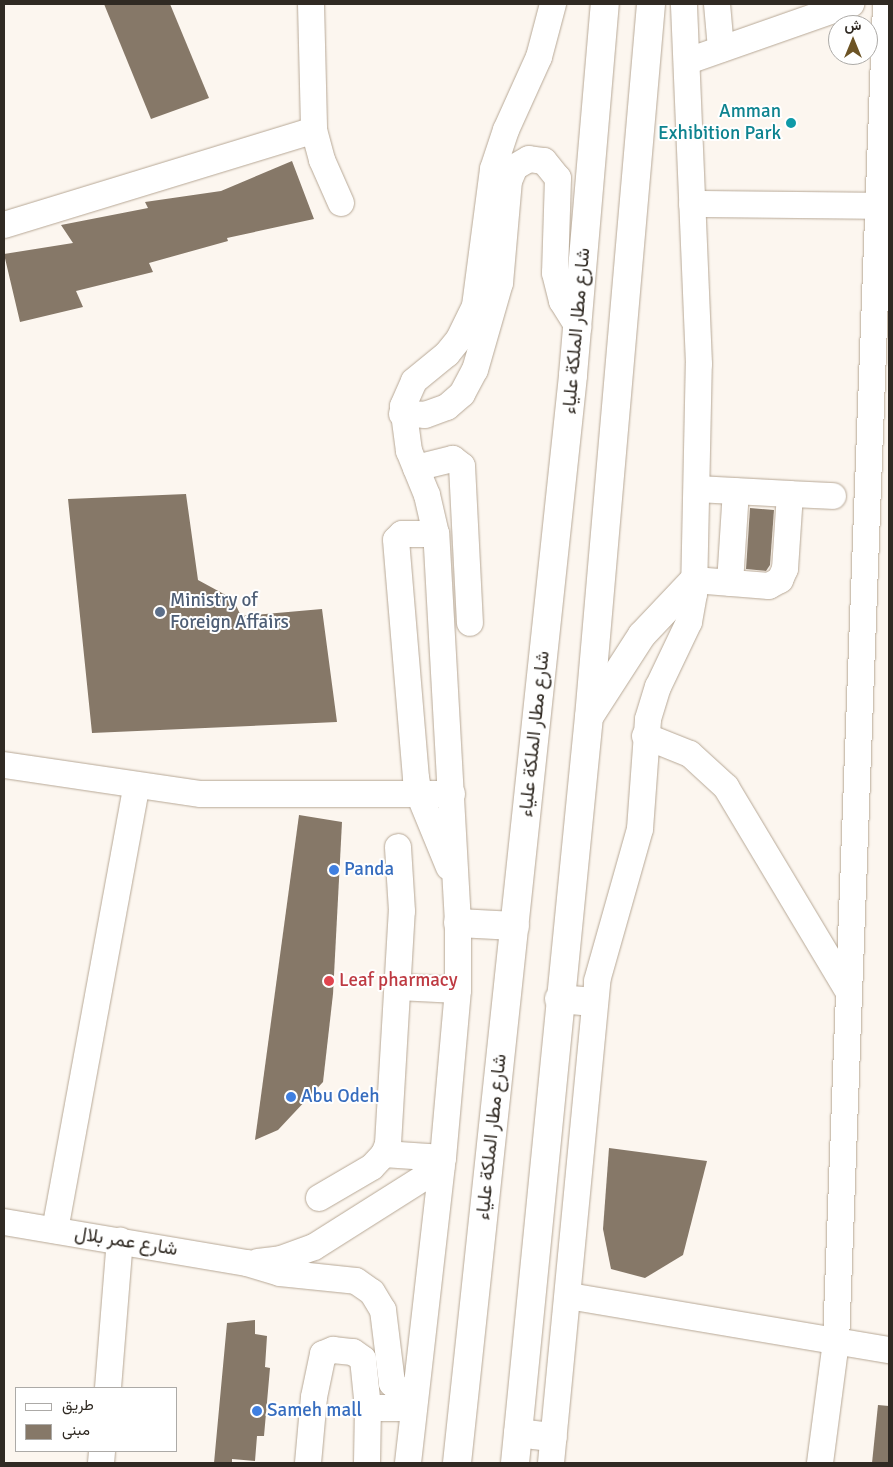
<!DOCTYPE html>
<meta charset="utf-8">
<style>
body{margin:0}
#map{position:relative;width:893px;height:1467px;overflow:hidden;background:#fcf6ef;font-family:Signika,Vazirmatn,sans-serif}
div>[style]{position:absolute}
.building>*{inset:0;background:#867868}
.roads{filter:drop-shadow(0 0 1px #b7a896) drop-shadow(0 0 1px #b7a896)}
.minor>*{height:26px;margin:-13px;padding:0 13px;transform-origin:13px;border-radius:13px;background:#fff}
.highway>*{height:28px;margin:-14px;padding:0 14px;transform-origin:14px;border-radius:14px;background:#fff}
.dots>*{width:14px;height:14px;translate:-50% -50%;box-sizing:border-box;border:2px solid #fff;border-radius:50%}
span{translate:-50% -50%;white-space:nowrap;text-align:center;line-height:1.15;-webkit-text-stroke:4px #fff;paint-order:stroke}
.culture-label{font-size:19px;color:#0d838f}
.right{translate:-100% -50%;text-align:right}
.street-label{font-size:19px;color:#302a23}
.service-label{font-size:19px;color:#4e5e75}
.left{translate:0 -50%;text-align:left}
.shop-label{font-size:19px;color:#366cbe}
.health-label{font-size:19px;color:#be3a42}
.frame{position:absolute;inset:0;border:5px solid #302a23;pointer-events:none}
.legend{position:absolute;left:15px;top:1387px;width:162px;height:65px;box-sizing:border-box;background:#fff;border:1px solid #acaaa7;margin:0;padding:6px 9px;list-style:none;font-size:15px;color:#302a23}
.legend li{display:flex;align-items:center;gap:10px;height:25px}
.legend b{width:25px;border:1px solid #acaaa7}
.north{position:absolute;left:828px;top:15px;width:50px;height:50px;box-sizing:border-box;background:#fff;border:1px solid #acaaa7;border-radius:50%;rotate:0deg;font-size:14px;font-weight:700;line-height:20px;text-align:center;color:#302a23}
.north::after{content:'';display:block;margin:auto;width:18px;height:22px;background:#6d5425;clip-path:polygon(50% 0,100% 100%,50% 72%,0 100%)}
</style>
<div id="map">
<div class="building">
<i style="clip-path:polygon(104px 4px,170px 4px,209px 98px,151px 119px)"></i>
<i style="clip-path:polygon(292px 161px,314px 219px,227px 238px,228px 241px,149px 263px,153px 272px,76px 291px,83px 307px,20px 322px,4px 254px,73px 243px,61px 225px,148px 208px,145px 202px,221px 191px)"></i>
<i style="clip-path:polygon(186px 494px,198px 580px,233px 599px,241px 616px,322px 609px,337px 722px,92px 733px,68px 499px)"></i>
<i style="clip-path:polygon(750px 508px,774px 510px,770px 565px,766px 571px,746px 569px)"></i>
<i style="clip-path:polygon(299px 815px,342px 822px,333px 994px,323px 1082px,278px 1130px,255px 1140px)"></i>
<i style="clip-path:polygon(609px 1148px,707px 1161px,683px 1255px,645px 1278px,611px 1269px,603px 1229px)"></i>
<i style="clip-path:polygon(255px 1320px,255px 1334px,267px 1336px,265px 1367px,270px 1368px,264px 1436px,257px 1436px,255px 1461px,232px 1459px,232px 1463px,214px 1463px,227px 1323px)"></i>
<i style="clip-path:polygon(878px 1405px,889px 1406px,889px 1463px,872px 1463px)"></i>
</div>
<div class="roads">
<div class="minor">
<i style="left:311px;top:4px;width:126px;rotate:88.6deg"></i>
<i style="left:314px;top:130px;width:31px;rotate:75deg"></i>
<i style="left:322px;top:160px;width:47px;rotate:66.2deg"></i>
<i style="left:717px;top:4px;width:45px;rotate:84.9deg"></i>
<i style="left:688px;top:61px;width:173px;rotate:-19.3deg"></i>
<i style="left:692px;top:204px;width:188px;rotate:0.6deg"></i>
<i style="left:4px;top:225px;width:324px;rotate:-17deg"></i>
<i style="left:402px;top:414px;width:23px;rotate:2deg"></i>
<i style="left:425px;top:415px;width:23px;rotate:-20deg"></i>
<i style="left:447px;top:407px;width:20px;rotate:-41deg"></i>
<i style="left:462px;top:394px;width:27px;rotate:-62deg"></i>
<i style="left:475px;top:370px;width:91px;rotate:-74deg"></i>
<i style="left:500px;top:283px;width:102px;rotate:-85deg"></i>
<i style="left:509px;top:181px;width:15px;rotate:-67deg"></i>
<i style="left:515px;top:167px;width:16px;rotate:-30deg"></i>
<i style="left:529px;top:159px;width:15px;rotate:8deg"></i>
<i style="left:544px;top:161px;width:22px;rotate:51deg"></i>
<i style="left:558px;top:178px;width:95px;rotate:91.8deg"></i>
<i style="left:555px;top:273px;width:29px;rotate:76deg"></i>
<i style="left:562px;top:301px;width:31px;rotate:58deg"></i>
<i style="left:416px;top:468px;width:38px;rotate:-14deg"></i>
<i style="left:453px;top:459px;width:11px;rotate:38deg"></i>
<i style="left:462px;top:466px;width:157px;rotate:87.1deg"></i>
<i style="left:790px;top:494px;width:43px;rotate:2.7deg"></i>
<i style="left:436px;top:534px;width:34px;rotate:180deg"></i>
<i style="left:402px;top:534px;width:8px;rotate:135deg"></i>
<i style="left:396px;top:540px;width:239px;rotate:85.2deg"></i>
<i style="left:416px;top:778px;width:16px;rotate:79deg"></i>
<i style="left:419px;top:794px;width:79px;rotate:67.7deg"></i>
<i style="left:694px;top:580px;width:75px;rotate:4.6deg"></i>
<i style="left:769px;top:586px;width:13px;rotate:-29deg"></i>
<i style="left:780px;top:580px;width:12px;rotate:-66deg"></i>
<i style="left:785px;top:569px;width:75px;rotate:-86.2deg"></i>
<i style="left:790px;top:494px;width:93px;rotate:-176.9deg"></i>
<i style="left:730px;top:583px;width:92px;rotate:-86.3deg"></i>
<i style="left:645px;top:736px;width:48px;rotate:21.8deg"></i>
<i style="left:690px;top:754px;width:49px;rotate:42.5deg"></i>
<i style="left:726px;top:787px;width:235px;rotate:59.1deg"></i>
<i style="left:4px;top:765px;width:199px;rotate:8.4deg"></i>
<i style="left:201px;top:794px;width:251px"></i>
<i style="left:398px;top:987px;width:60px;rotate:2.9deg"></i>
<i style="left:384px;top:1154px;width:59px;rotate:3.9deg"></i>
<i style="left:319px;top:1198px;width:61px;rotate:-30.3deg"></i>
<i style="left:372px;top:1167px;width:18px;rotate:-47deg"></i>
<i style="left:384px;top:1154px;width:11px;rotate:-68deg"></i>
<i style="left:388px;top:1144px;width:233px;rotate:-86.6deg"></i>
<i style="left:402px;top:911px;width:64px;rotate:-93.6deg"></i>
<i style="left:4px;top:1222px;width:246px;rotate:9.6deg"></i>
<i style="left:247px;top:1263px;width:34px;rotate:17deg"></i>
<i style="left:280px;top:1273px;width:76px;rotate:6deg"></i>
<i style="left:356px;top:1281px;width:19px;rotate:35deg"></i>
<i style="left:372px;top:1292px;width:21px;rotate:59deg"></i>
<i style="left:383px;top:1310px;width:74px;rotate:83deg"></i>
<i style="left:392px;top:1383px;width:14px;rotate:45deg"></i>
<i style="left:402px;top:1393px;width:14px;rotate:25deg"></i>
<i style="left:55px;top:1230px;width:452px;rotate:-79.6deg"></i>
<i style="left:258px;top:1262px;width:23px;rotate:-7deg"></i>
<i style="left:281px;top:1259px;width:35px;rotate:-20deg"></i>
<i style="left:314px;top:1247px;width:151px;rotate:-32.3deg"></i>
<i style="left:569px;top:1296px;width:325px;rotate:9.6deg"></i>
<i style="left:108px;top:1388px;width:148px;rotate:-85.4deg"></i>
<i style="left:101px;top:1463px;width:12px;rotate:-85deg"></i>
<i style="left:308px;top:1463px;width:66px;rotate:-84.8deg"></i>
<i style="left:314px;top:1397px;width:44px;rotate:-78.2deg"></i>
<i style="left:323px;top:1354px;width:11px;rotate:-22deg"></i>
<i style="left:333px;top:1350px;width:20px;rotate:6deg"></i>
<i style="left:353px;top:1352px;width:12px;rotate:35deg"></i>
<i style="left:363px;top:1359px;width:49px;rotate:84.2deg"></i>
<i style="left:367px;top:1463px;width:55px;rotate:-89deg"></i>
<i style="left:368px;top:1408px;width:45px"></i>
<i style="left:408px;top:1463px;width:307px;rotate:-83.5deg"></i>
<i style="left:443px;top:1158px;width:169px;rotate:-84.9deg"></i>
<i style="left:458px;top:990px;width:67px;rotate:-90deg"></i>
<i style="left:458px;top:923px;width:390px;rotate:-93.2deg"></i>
<i style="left:436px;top:534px;width:40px;rotate:-103deg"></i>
<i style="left:427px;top:495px;width:48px;rotate:-112.2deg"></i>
<i style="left:409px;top:451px;width:45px;rotate:-97.6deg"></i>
<i style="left:403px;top:406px;width:27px;rotate:-66deg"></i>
<i style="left:414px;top:381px;width:43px;rotate:-39.3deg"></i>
<i style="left:447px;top:354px;width:19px;rotate:-51deg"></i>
<i style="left:459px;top:339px;width:37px;rotate:-64deg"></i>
<i style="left:475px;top:306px;width:138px;rotate:-82.5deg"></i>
<i style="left:493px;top:169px;width:41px;rotate:-71.6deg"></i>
<i style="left:506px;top:130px;width:80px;rotate:-65.7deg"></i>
<i style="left:539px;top:57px;width:55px;rotate:-75.2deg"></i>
<i style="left:551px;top:1463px;width:484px;rotate:-84.5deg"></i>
<i style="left:597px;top:981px;width:158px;rotate:-74.2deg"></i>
<i style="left:640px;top:829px;width:110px;rotate:-85.8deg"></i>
<i style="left:648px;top:719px;width:34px;rotate:-73deg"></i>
<i style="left:658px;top:687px;width:72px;rotate:-64.5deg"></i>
<i style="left:689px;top:622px;width:28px;rotate:-80deg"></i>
<i style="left:694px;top:594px;width:230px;rotate:-88.8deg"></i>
<i style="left:699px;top:364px;width:360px;rotate:-92.4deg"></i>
<i style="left:820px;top:1463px;width:122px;rotate:-82.5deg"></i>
<i style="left:836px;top:1342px;width:1339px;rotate:-87.86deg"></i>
</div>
<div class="highway">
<i style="left:591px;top:714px;width:94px;rotate:-57.2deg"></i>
<i style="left:642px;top:635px;width:76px;rotate:-46.6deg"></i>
<i style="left:458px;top:923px;width:57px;rotate:3deg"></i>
<i style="left:559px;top:999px;width:35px;rotate:5deg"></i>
<i style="left:518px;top:1433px;width:35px;rotate:7deg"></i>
<i style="left:457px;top:1463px;width:1094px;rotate:-83.91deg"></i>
<i style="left:573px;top:375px;width:372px;rotate:-85.1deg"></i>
<i style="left:515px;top:1463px;width:750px;rotate:-84.34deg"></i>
<i style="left:589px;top:717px;width:716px;rotate:-85.03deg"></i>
</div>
</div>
<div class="dots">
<i style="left:791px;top:123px;background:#0f9aa8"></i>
<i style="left:160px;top:612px;background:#5c6f8a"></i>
<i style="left:334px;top:870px;background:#3f7fe0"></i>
<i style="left:329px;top:981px;background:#e0444e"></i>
<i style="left:291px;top:1097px;background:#3f7fe0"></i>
<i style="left:257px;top:1411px;background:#3f7fe0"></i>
</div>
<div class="culture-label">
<span class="right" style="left:781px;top:123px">Amman<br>Exhibition Park</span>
</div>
<div class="street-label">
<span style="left:577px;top:331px;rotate:-85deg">شارع مطار الملكة علياء</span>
<span style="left:535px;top:734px;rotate:-84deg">شارع مطار الملكة علياء</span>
<span style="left:492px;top:1137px;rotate:-84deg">شارع مطار الملكة علياء</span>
<span style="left:126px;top:1242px;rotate:9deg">شارع عمر بلال</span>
</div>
<div class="service-label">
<span class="left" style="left:170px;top:612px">Ministry of<br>Foreign Affairs</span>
</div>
<div class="shop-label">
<span class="left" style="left:344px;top:870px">Panda</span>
<span class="left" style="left:301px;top:1097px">Abu Odeh</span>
<span class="left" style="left:267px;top:1411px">Sameh mall</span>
</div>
<div class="health-label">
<span class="left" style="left:339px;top:981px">Leaf pharmacy</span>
</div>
<div class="frame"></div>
<ul class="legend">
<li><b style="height:6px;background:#fff"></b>طريق</li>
<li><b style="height:14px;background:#867868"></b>مبنى</li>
</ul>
<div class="north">ش</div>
</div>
